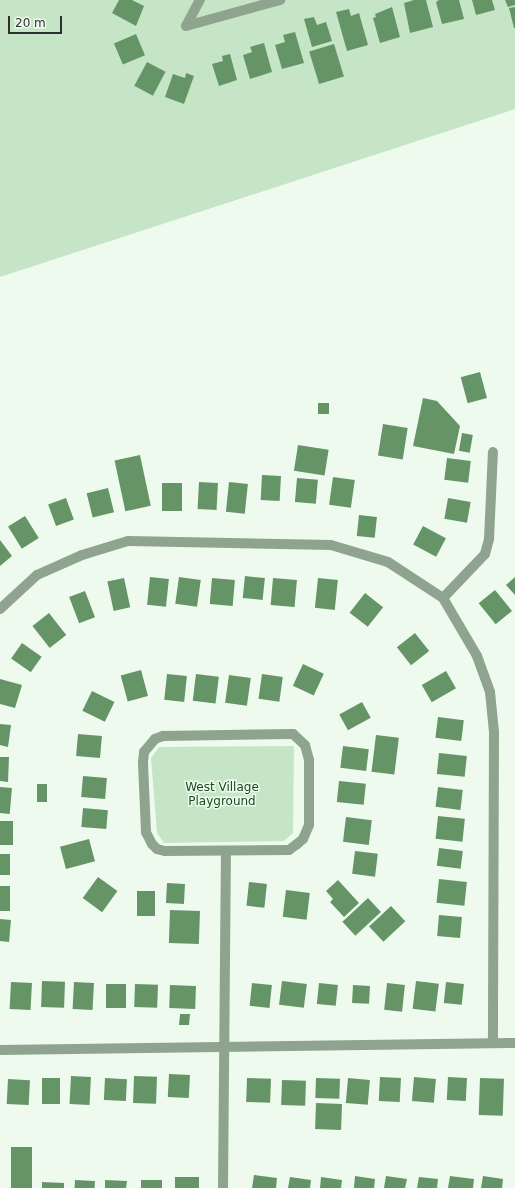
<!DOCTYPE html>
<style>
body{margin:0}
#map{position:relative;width:515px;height:1188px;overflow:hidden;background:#effaef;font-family:"DejaVu Sans",sans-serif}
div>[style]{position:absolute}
.green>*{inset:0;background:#c5e5c6}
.building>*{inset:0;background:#659567;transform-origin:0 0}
.minor>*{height:10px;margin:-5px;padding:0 5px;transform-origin:5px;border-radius:5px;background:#8fa48f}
span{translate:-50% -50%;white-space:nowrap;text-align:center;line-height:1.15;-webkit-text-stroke:3px #effaef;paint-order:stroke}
.park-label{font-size:12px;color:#164b1d}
.scale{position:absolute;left:8px;top:16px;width:54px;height:18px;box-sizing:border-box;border:2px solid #2d312d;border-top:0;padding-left:5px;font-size:12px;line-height:14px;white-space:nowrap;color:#2d312d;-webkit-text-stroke:3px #effaef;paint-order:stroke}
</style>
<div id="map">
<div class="green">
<i style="clip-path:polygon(0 0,515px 0,515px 109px,0 277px)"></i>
<i style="clip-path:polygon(294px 746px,293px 833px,284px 841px,164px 843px,157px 833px,151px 758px,159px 747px)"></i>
</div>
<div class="building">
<i style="clip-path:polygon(119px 0,132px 0,144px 6px,136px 26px,112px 13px)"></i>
<i style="clip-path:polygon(414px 0,426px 0,433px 27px,410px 33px,404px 3px)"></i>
<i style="clip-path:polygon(439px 0,459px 0,464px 19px,442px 24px,436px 2px)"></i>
<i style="clip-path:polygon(472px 0,492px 0,495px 10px,476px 15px)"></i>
<i style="clip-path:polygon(505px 0,515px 0,515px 5px,508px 7px)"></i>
<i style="clip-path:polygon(392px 7px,400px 37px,380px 43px,373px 18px,376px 17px,375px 14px)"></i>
<i style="clip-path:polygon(515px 7px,515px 28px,514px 28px,509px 8px)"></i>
<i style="clip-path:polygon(349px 9px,351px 16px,359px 13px,368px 45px,347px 51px,336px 12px)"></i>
<i style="clip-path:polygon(314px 17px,317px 25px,326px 22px,332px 41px,312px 47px,304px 19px)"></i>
<i style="clip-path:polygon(295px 32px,304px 63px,282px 69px,275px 45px,285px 42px,283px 35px)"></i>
<i style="left:136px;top:34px;width:23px;height:24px;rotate:67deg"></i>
<i style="clip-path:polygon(264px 43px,272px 72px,250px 79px,243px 55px,252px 52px,250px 47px)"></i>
<i style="left:334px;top:44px;width:34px;height:26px;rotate:73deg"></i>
<i style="clip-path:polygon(230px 54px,237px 80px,219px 86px,212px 64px,223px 61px,222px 56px)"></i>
<i style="left:147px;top:62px;width:21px;height:27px;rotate:28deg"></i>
<i style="clip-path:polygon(186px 73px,194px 76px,184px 104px,165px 97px,173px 74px,185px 78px)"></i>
<i style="left:480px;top:372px;width:27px;height:20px;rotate:75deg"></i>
<i style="clip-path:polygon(423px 398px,437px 401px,460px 426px,454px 454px,413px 446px)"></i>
<i style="left:318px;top:403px;width:11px;height:11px"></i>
<i style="left:383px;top:424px;width:25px;height:32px;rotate:9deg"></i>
<i style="left:462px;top:433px;width:11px;height:18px;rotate:10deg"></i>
<i style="left:298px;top:445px;width:31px;height:26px;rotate:9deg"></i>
<i style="left:140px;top:455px;width:52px;height:26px;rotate:78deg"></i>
<i style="left:447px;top:458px;width:24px;height:22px;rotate:7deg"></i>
<i style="left:262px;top:475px;width:19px;height:25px;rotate:3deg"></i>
<i style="left:333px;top:477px;width:22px;height:28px;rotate:8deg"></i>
<i style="left:297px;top:478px;width:21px;height:24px;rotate:5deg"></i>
<i style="left:199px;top:482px;width:19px;height:27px;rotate:3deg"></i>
<i style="left:229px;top:482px;width:19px;height:30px;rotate:6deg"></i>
<i style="left:162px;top:483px;width:20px;height:28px"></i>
<i style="left:108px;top:488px;width:25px;height:22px;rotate:76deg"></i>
<i style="left:66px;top:498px;width:23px;height:19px;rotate:70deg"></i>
<i style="left:448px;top:498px;width:23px;height:21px;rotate:10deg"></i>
<i style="left:359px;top:515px;width:18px;height:21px;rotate:6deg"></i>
<i style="left:25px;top:516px;width:26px;height:20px;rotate:58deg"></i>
<i style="left:423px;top:526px;width:26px;height:21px;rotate:28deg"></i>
<i style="clip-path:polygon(0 540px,12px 556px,0 566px)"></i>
<i style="left:245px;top:576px;width:20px;height:22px;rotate:6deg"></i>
<i style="left:150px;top:577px;width:19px;height:28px;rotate:6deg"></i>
<i style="left:179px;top:577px;width:22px;height:27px;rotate:8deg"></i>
<i style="clip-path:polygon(515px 577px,515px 595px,506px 585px)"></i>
<i style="left:124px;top:578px;width:30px;height:17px;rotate:78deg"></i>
<i style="left:212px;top:578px;width:23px;height:26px;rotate:5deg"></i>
<i style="left:273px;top:578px;width:24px;height:27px;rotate:5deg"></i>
<i style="left:318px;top:578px;width:20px;height:30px;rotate:6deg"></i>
<i style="left:495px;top:590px;width:27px;height:21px;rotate:51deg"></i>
<i style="left:85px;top:591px;width:28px;height:17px;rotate:69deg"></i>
<i style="left:365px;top:593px;width:23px;height:25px;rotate:38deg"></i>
<i style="left:49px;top:613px;width:28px;height:21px;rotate:52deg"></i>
<i style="left:415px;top:633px;width:23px;height:23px;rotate:52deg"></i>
<i style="left:22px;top:643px;width:24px;height:19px;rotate:35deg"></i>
<i style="left:303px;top:664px;width:23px;height:24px;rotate:25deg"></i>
<i style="left:141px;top:670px;width:27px;height:21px;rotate:75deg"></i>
<i style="left:446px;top:671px;width:20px;height:28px;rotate:60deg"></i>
<i style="left:167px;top:674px;width:20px;height:26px;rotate:6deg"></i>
<i style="left:196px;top:674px;width:23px;height:27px;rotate:7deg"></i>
<i style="left:262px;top:674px;width:21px;height:25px;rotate:8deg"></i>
<i style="left:229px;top:675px;width:22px;height:28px;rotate:8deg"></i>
<i style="clip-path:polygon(0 679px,22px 685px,15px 708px,0 704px)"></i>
<i style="left:92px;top:691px;width:25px;height:22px;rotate:26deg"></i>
<i style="left:362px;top:702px;width:18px;height:26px;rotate:61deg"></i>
<i style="left:438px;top:717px;width:26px;height:21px;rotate:7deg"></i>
<i style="clip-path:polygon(0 724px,11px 725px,8px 747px,0 745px)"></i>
<i style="left:78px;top:734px;width:24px;height:22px;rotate:5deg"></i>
<i style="left:376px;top:735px;width:23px;height:37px;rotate:7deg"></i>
<i style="left:343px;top:746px;width:26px;height:22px;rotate:7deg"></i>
<i style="left:439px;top:753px;width:28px;height:21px;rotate:6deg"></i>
<i style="clip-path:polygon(0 757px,9px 757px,8px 782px,0 781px)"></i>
<i style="left:83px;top:776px;width:24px;height:21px;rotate:5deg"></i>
<i style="left:339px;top:781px;width:27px;height:21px;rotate:6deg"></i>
<i style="left:37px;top:784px;width:10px;height:18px"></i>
<i style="left:0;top:787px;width:12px;height:26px;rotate:5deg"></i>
<i style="left:438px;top:787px;width:25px;height:20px;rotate:7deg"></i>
<i style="left:83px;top:808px;width:25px;height:19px;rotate:5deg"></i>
<i style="left:438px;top:816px;width:27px;height:23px;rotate:6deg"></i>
<i style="left:346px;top:817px;width:26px;height:25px;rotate:7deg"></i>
<i style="left:0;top:821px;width:13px;height:24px"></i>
<i style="left:89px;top:839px;width:23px;height:30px;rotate:75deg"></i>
<i style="left:439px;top:848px;width:24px;height:18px;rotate:7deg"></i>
<i style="left:355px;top:851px;width:23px;height:23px;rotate:7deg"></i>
<i style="left:0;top:854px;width:10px;height:21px"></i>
<i style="left:98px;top:877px;width:24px;height:26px;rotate:36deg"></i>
<i style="left:439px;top:879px;width:28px;height:24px;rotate:6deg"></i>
<i style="clip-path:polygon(338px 880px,359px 903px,344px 917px,330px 902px,333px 899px,326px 891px)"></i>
<i style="left:249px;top:882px;width:18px;height:24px;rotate:6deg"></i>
<i style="left:167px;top:883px;width:18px;height:20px;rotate:3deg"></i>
<i style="left:0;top:886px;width:10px;height:25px"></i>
<i style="left:286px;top:890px;width:24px;height:27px;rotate:7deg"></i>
<i style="left:137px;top:891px;width:18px;height:25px"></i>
<i style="left:368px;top:898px;width:19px;height:35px;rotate:47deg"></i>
<i style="left:391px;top:906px;width:21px;height:30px;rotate:47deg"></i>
<i style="left:170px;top:910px;width:30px;height:33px;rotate:2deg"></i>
<i style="left:439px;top:915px;width:23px;height:21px;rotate:5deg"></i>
<i style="left:0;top:919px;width:11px;height:22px;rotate:5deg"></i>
<i style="left:42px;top:981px;width:23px;height:26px;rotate:2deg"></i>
<i style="left:282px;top:981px;width:25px;height:24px;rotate:7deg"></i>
<i style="left:416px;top:981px;width:23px;height:28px;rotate:7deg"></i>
<i style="left:11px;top:982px;width:21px;height:27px;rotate:3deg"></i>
<i style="left:74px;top:982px;width:20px;height:27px;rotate:3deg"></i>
<i style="left:446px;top:982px;width:18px;height:21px;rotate:6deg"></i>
<i style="left:252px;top:983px;width:20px;height:23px;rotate:6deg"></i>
<i style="left:319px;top:983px;width:19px;height:21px;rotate:6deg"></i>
<i style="left:387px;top:983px;width:18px;height:27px;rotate:6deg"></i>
<i style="left:106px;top:984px;width:20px;height:24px"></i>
<i style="left:135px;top:984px;width:23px;height:23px;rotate:2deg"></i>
<i style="left:170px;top:985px;width:26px;height:23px;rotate:2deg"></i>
<i style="left:353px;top:985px;width:17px;height:18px;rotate:3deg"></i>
<i style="clip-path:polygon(180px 1014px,190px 1014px,189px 1025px,179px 1025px)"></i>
<i style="left:169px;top:1074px;width:21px;height:23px;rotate:3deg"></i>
<i style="left:71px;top:1076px;width:20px;height:28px;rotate:3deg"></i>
<i style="left:134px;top:1076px;width:23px;height:27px;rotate:2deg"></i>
<i style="left:380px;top:1077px;width:21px;height:24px;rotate:3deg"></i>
<i style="left:414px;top:1077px;width:22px;height:24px;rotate:5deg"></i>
<i style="left:448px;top:1077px;width:19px;height:23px;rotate:3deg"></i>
<i style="left:42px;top:1078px;width:18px;height:26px"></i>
<i style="left:105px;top:1078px;width:22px;height:22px;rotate:3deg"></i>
<i style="left:247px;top:1078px;width:24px;height:24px;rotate:2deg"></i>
<i style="left:316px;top:1078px;width:24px;height:20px;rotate:2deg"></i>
<i style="left:348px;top:1078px;width:22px;height:25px;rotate:5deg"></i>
<i style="left:480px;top:1078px;width:24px;height:37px;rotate:2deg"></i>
<i style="left:8px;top:1079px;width:22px;height:25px;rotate:3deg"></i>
<i style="left:282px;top:1080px;width:24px;height:25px;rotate:2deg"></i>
<i style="left:316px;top:1103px;width:26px;height:26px;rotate:2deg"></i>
<i style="left:11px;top:1147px;width:21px;height:41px"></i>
<i style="clip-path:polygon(254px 1175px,277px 1178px,276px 1188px,252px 1188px)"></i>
<i style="clip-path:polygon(355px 1176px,375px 1179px,374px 1188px,354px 1188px)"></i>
<i style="clip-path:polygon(386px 1176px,407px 1179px,405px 1188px,384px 1188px)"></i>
<i style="clip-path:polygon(450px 1176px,474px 1179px,473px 1188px,448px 1188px)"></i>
<i style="clip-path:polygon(483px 1176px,503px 1179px,502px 1188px,481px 1188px)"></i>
<i style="left:175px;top:1177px;width:24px;height:11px"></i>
<i style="clip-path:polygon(290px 1177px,311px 1180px,310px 1188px,288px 1188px)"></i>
<i style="clip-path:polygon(321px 1177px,342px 1180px,341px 1188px,320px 1188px)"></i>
<i style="clip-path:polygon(419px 1177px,438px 1179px,437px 1188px,417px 1188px)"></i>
<i style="left:75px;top:1180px;width:20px;height:8px;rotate:3deg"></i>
<i style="clip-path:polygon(105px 1180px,127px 1181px,126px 1188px,105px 1188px)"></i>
<i style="left:141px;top:1180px;width:21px;height:8px"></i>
<i style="clip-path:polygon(42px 1182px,64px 1183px,64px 1188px,42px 1188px)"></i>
</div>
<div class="minor">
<i style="left:186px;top:26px;width:98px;rotate:-15.5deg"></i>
<i style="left:186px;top:26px;width:30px;rotate:-62deg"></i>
<i style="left:443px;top:598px;width:61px;rotate:-46.3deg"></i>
<i style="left:485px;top:554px;width:16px;rotate:-75deg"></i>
<i style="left:489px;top:539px;width:87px;rotate:-87.4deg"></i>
<i style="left:0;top:609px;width:50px;rotate:-42.6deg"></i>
<i style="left:37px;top:575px;width:49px;rotate:-24deg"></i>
<i style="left:82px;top:555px;width:48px;rotate:-16.9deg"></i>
<i style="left:128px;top:541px;width:203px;rotate:1.1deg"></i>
<i style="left:331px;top:545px;width:59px;rotate:16.6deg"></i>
<i style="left:388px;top:562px;width:66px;rotate:33.2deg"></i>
<i style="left:443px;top:598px;width:67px;rotate:59.6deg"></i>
<i style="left:477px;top:656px;width:38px;rotate:70deg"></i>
<i style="left:490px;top:692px;width:40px;rotate:84.3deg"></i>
<i style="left:494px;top:732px;width:311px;rotate:90.2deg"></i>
<i style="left:293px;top:734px;width:16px;rotate:43deg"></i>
<i style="left:305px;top:745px;width:16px;rotate:75deg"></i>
<i style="left:309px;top:760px;width:65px;rotate:90deg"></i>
<i style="left:309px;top:825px;width:15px;rotate:113deg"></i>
<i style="left:303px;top:839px;width:8px;rotate:140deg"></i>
<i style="left:297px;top:844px;width:10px;rotate:143deg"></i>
<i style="left:289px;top:850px;width:124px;rotate:179.5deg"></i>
<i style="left:165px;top:851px;width:8px;rotate:-166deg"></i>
<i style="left:157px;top:849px;width:7px;rotate:-135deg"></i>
<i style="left:152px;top:844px;width:13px;rotate:-117deg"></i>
<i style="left:146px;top:832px;width:70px;rotate:-92.5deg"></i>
<i style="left:143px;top:762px;width:10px;rotate:-84deg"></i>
<i style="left:144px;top:752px;width:17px;rotate:-50deg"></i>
<i style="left:155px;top:739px;width:9px;rotate:-21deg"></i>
<i style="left:163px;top:736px;width:130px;rotate:-0.9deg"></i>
<i style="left:0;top:1050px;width:515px;rotate:-0.78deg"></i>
<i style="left:223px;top:1188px;width:337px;rotate:-89.5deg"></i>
</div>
<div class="park-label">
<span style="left:222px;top:795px">West Village<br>Playground</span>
</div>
<div class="scale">20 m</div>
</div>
